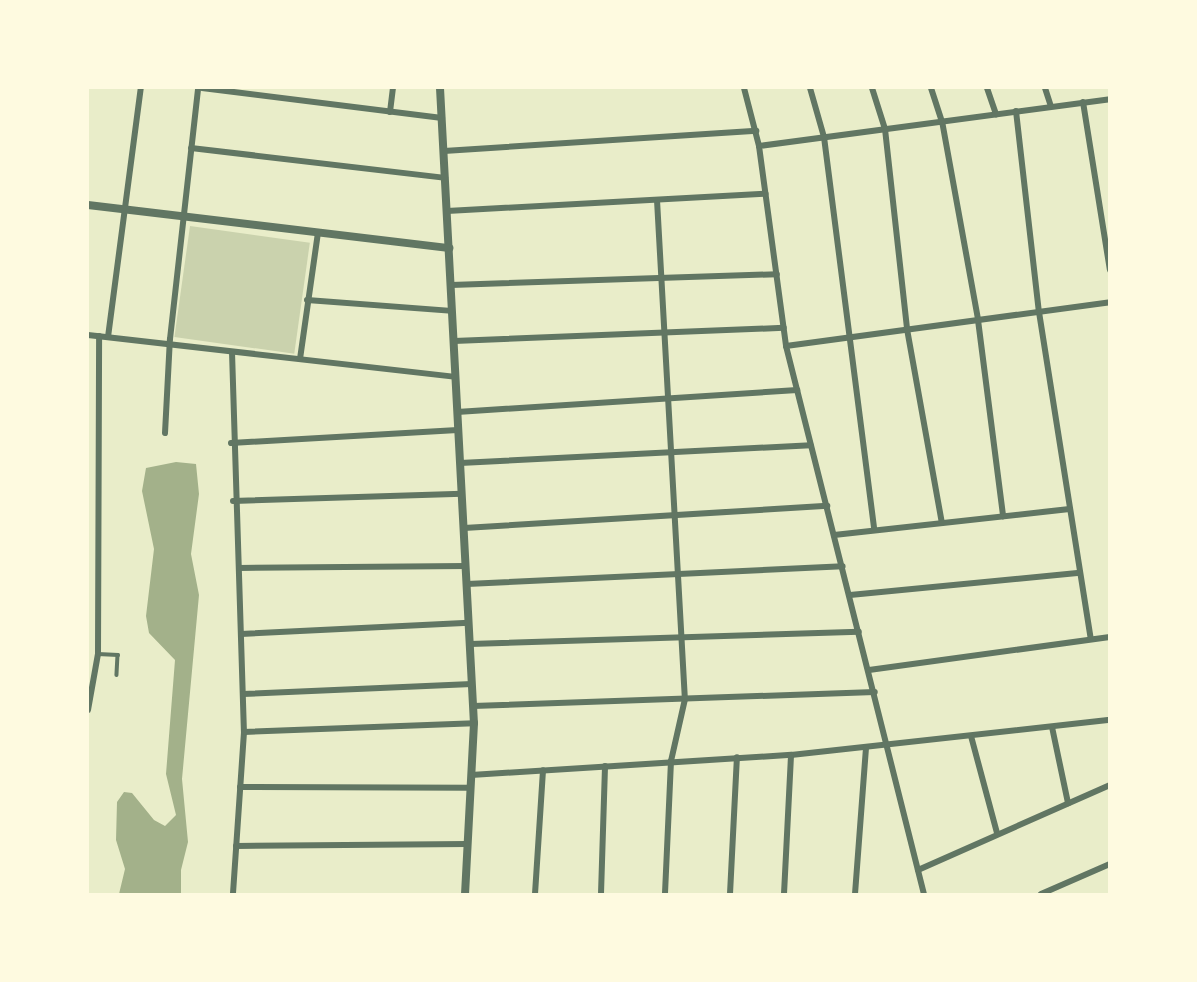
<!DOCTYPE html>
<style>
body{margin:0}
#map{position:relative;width:1197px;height:982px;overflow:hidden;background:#e9edc9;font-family:"Public Sans",sans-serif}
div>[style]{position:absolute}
.green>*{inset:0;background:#cad2ad;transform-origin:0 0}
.water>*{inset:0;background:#a3b18a}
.service>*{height:3.5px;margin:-1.75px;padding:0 1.75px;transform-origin:1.75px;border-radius:1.75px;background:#617663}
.minor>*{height:6px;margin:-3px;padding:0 3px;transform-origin:3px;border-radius:3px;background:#617663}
.tertiary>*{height:8px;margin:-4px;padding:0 4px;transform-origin:4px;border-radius:4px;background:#617663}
span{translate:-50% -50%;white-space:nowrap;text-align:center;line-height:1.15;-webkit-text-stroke:5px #fefae0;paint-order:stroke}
.frame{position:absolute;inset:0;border:89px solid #fefae0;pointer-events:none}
</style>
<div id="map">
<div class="green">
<i style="left:190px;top:226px;width:121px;height:112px;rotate:8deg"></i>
</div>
<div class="water">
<i style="clip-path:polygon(176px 462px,196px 464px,199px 494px,191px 554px,199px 595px,182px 779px,188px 842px,181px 870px,181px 894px,119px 894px,125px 869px,116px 840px,117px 802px,124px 792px,132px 793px,154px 820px,165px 826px,176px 815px,166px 774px,175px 660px,149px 633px,146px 616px,154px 549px,142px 491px,146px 468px)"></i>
</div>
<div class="service">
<i style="left:98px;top:654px;width:20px;rotate:3deg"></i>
<i style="left:118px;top:655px;width:20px;rotate:93deg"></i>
</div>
<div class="minor">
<i style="left:202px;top:88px;width:242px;rotate:7.1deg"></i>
<i style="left:744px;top:88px;width:60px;rotate:75.5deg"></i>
<i style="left:759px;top:146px;width:202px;rotate:82.3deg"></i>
<i style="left:786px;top:346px;width:565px;rotate:75.87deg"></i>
<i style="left:810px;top:88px;width:51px;rotate:74.1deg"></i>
<i style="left:824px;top:137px;width:396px;rotate:82.7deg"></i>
<i style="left:872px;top:88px;width:43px;rotate:72.4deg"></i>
<i style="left:885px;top:129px;width:201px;rotate:83.7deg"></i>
<i style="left:907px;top:329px;width:197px;rotate:79.8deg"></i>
<i style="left:931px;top:88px;width:35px;rotate:72deg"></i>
<i style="left:942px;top:121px;width:202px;rotate:79.7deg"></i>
<i style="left:978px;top:320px;width:198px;rotate:82.7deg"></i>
<i style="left:987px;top:88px;width:28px;rotate:71deg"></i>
<i style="left:1045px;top:88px;width:19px;rotate:72deg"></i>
<i style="left:1083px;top:102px;width:170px;rotate:80.9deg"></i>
<i style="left:1016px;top:111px;width:202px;rotate:83.5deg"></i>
<i style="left:1039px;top:312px;width:331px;rotate:81deg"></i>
<i style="left:390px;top:112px;width:24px;rotate:-83deg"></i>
<i style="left:759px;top:146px;width:354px;rotate:-7.6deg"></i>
<i style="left:191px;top:148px;width:256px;rotate:6.7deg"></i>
<i style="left:444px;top:151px;width:313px;rotate:-3.7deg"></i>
<i style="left:657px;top:200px;width:500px;rotate:86.8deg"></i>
<i style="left:685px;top:699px;width:64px;rotate:102.7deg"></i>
<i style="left:671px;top:761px;width:133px;rotate:92.6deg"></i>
<i style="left:447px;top:211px;width:319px;rotate:-3.1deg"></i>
<i style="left:451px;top:285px;width:326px;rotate:-1.9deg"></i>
<i style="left:307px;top:300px;width:145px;rotate:4.3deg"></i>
<i style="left:88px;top:335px;width:370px;rotate:6.5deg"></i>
<i style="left:108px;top:337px;width:251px;rotate:-82.5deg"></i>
<i style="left:454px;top:341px;width:330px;rotate:-2.3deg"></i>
<i style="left:786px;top:346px;width:327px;rotate:-7.7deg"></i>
<i style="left:232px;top:352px;width:380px;rotate:88.2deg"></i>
<i style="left:244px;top:732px;width:162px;rotate:93.9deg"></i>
<i style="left:300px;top:359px;width:128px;rotate:-81.9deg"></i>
<i style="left:457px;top:412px;width:341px;rotate:-3.7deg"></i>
<i style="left:165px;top:433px;width:94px;rotate:-87deg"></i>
<i style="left:170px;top:339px;width:253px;rotate:-83.6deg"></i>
<i style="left:231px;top:443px;width:227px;rotate:-3.3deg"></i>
<i style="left:460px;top:463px;width:351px;rotate:-2.9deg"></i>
<i style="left:233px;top:501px;width:229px;rotate:-1.8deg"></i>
<i style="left:464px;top:528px;width:364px;rotate:-3.5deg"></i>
<i style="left:834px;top:535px;width:237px;rotate:-6.3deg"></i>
<i style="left:239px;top:568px;width:227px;rotate:-0.5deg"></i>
<i style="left:467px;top:584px;width:376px;rotate:-2.7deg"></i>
<i style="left:850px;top:595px;width:231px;rotate:-5.5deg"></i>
<i style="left:241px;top:634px;width:228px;rotate:-2.8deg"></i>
<i style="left:470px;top:644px;width:389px;rotate:-1.8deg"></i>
<i style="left:869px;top:670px;width:243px;rotate:-7.8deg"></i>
<i style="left:243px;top:694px;width:229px;rotate:-2.5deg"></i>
<i style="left:473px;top:706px;width:402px;rotate:-2deg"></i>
<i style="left:88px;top:710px;width:57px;rotate:-79.9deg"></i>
<i style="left:98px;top:654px;width:318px;rotate:-89.8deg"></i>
<i style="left:1052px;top:727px;width:78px;rotate:78.1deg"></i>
<i style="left:244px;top:732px;width:230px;rotate:-2.2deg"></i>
<i style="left:971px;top:736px;width:100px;rotate:75deg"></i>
<i style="left:471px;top:775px;width:321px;rotate:-3.6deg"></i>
<i style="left:791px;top:755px;width:321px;rotate:-6.3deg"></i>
<i style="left:240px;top:787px;width:230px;rotate:0.2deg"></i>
<i style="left:236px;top:846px;width:231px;rotate:-0.5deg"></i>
<i style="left:918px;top:870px;width:210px;rotate:-23.9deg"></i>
<i style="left:535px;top:894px;width:124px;rotate:-86.3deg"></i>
<i style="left:601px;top:894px;width:128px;rotate:-88.2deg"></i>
<i style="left:730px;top:894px;width:137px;rotate:-87.1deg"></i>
<i style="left:784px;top:894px;width:139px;rotate:-87.1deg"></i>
<i style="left:855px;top:894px;width:146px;rotate:-85.7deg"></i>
<i style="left:1041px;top:894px;width:75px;rotate:-23.5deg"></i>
</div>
<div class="tertiary">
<i style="left:440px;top:88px;width:636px;rotate:86.94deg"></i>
<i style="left:474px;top:723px;width:171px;rotate:93deg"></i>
<i style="left:88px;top:205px;width:364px;rotate:6.8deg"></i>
</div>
<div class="frame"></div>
</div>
